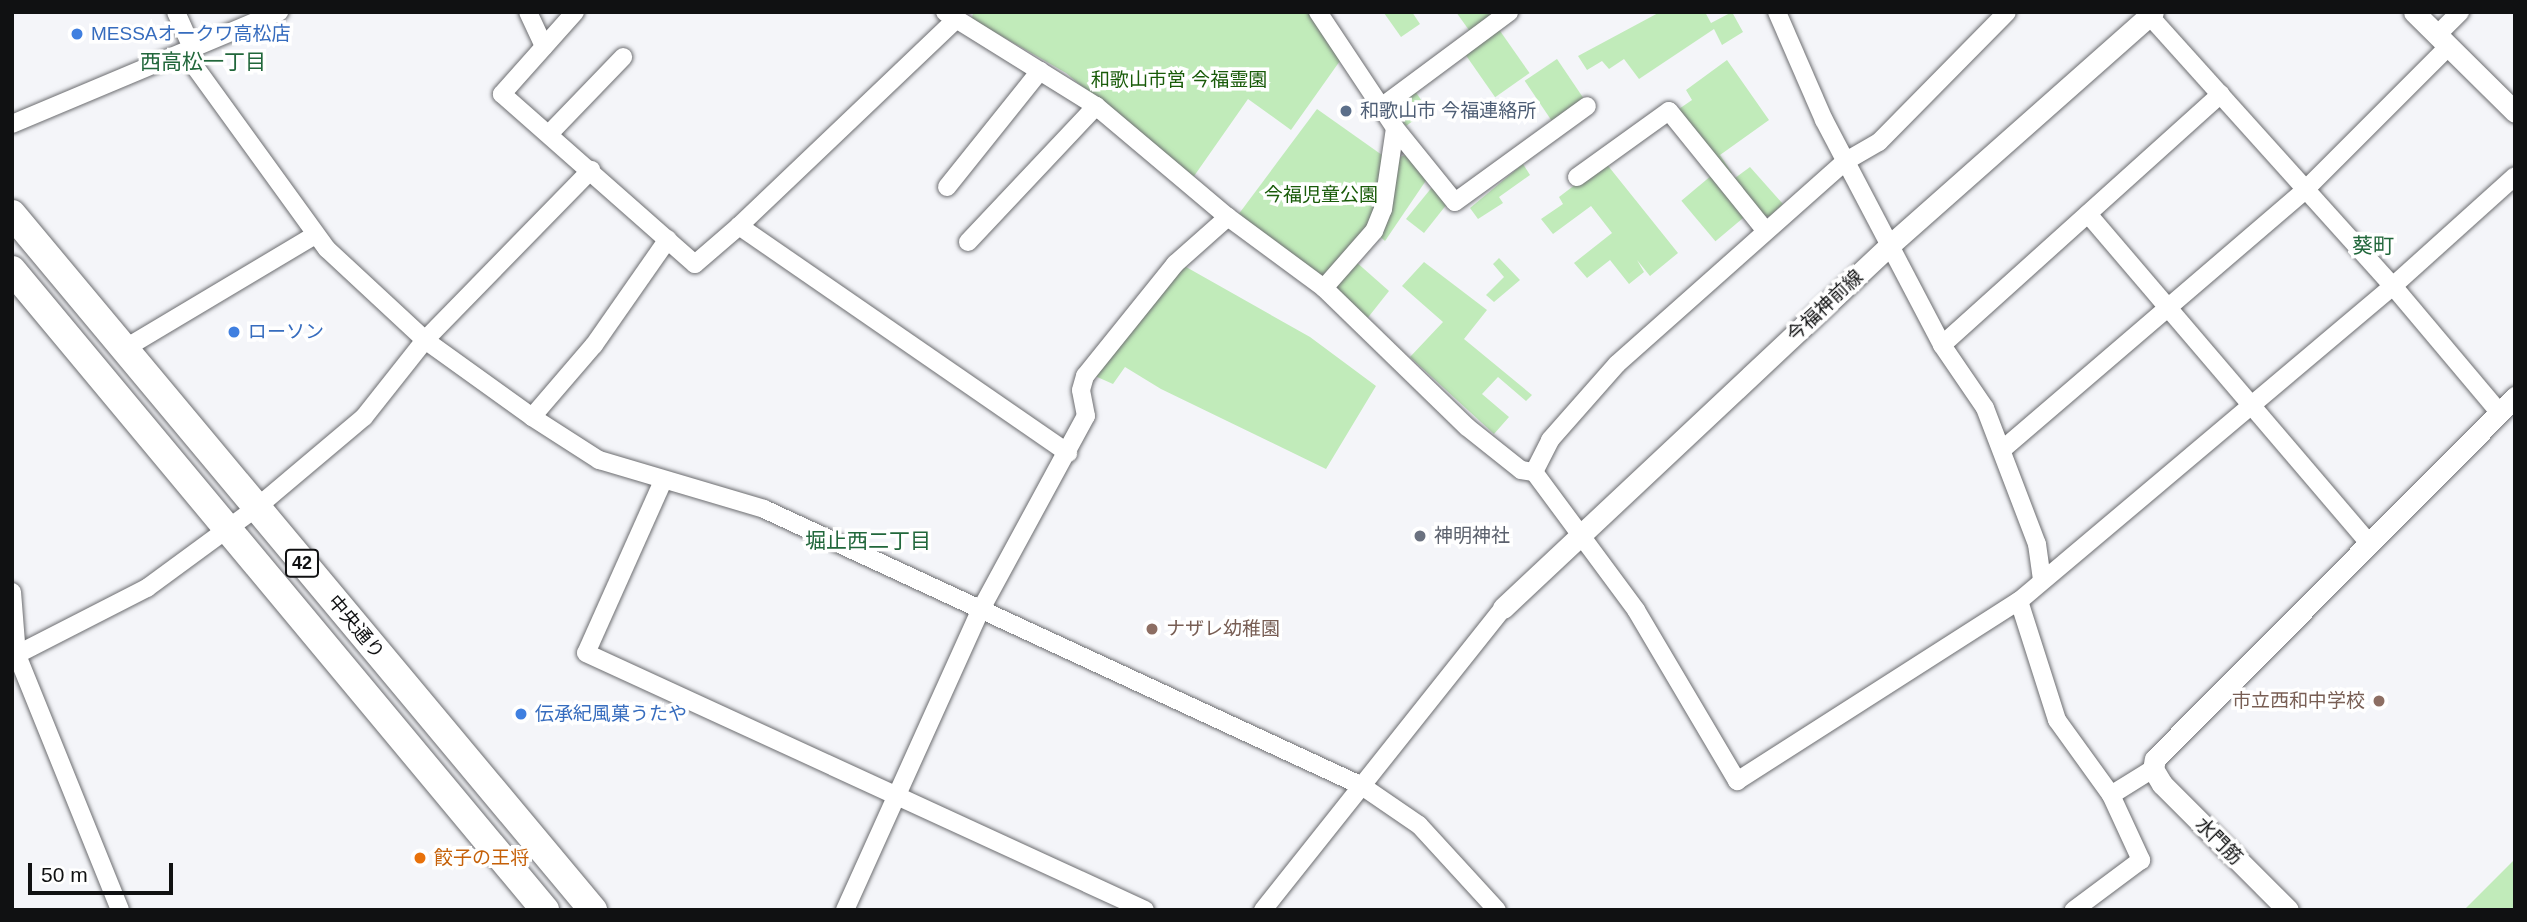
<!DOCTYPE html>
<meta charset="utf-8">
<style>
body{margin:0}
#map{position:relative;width:2527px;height:922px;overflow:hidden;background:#f4f5f9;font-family:Helvetica,"Noto Sans JP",sans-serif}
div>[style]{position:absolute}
.green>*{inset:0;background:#c1ebba;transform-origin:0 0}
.roads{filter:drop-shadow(0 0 2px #6c6d70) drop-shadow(0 0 2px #6c6d70)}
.minor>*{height:18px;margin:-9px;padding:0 9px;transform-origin:9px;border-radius:9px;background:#fff}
.tertiary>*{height:21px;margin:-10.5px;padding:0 10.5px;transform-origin:10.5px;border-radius:10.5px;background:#fff}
.trunk>*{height:28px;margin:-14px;padding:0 14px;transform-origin:14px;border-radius:14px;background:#fff}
.dots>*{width:19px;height:19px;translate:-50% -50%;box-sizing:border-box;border:4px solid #fff;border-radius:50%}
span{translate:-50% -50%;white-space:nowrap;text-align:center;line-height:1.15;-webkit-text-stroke:7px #fff;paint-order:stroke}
.shield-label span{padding:2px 5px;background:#fff;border:2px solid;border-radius:5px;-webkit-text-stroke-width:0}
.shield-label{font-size:18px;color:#101112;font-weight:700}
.shop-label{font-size:19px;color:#366cbe}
.left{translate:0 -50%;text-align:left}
.park-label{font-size:19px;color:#195b09}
.service-label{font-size:19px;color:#4e5e75}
.street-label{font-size:19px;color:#101112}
.worship-label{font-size:19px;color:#5b616d}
.education-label{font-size:19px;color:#785e54}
.right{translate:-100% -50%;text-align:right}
.food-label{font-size:19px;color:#c56008}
.neighbourhood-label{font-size:21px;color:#21673b}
.frame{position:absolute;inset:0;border:14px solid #101112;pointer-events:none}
.scale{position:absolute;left:28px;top:863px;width:145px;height:32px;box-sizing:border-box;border:4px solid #101112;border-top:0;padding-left:9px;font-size:21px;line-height:24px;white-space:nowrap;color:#101112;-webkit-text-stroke:5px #fff;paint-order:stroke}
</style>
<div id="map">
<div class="green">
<i style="clip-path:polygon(973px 12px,1308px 12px,1342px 58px,1291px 130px,1248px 99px,1192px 179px,1066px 73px,972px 19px)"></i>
<i style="clip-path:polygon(1412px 12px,1420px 24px,1401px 37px,1384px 13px)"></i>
<i style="clip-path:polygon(1456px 12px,1491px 12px,1494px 17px,1471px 33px)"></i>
<i style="clip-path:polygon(1660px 12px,1705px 12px,1711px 23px,1732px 12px,1743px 32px,1722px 45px,1714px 29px,1639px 79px,1624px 59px,1609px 69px,1602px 61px,1587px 70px,1578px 56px)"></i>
<i style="left:1498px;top:28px;width:55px;height:42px;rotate:55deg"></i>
<i style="left:1557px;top:59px;width:48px;height:39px;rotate:56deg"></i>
<i style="clip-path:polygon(1727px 60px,1769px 120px,1720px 155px,1732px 173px,1728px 176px,1676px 111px,1692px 100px,1686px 90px)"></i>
<i style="clip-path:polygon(1415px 91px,1428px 110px,1406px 126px,1398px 114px,1401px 101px)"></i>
<i style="clip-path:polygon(1317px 109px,1382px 155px,1379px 213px,1321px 278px,1238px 215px)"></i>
<i style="clip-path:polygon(1406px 155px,1427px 179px,1385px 241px,1377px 234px,1396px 158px)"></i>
<i style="clip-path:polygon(1605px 162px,1678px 253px,1650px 276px,1637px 260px,1644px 272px,1629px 284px,1610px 260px,1587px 278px,1574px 263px,1612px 233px,1591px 206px,1553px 234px,1541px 219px,1563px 204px,1559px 197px)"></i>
<i style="clip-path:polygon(1523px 164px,1530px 175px,1499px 197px,1503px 203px,1478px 219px,1470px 208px)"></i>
<i style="clip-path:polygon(1750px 167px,1783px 204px,1770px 216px,1761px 216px,1731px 181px)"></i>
<i style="left:1712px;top:175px;width:53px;height:40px;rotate:50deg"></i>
<i style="clip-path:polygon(1433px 186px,1447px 204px,1424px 233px,1406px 219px)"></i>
<i style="clip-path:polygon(1499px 258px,1520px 280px,1494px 302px,1486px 295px,1504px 277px,1493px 264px)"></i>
<i style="clip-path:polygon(1355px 261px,1389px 291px,1366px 320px,1334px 290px)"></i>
<i style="clip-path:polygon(1424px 262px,1487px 310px,1464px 339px,1532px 395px,1526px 401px,1498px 377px,1482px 394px,1509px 417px,1494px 434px,1410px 357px,1443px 322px,1402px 286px)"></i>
<i style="clip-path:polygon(1179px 263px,1310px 337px,1376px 386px,1326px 469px,1161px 389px,1125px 367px,1113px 384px,1095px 376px)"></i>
<i style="clip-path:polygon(2515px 859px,2515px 910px,2464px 910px)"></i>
</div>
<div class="roads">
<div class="minor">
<i style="left:176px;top:12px;width:42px;rotate:65.9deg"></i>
<i style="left:528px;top:12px;width:38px;rotate:65deg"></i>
<i style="left:575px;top:12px;width:110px;rotate:131.7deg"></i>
<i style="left:502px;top:94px;width:257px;rotate:41.4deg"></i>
<i style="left:695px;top:264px;width:58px;rotate:-40.8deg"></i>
<i style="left:739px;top:226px;width:400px;rotate:34.6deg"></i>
<i style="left:945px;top:12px;width:178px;rotate:31.9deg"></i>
<i style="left:1096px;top:106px;width:172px;rotate:40.1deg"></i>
<i style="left:1228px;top:217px;width:119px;rotate:36.5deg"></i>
<i style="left:1324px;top:288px;width:199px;rotate:44.2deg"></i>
<i style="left:1467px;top:427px;width:69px;rotate:38.5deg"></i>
<i style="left:1521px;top:470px;width:13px;rotate:9deg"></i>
<i style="left:1534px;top:472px;width:172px;rotate:53.5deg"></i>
<i style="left:1636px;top:610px;width:199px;rotate:59.4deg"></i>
<i style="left:1737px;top:781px;width:335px;rotate:-32.6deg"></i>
<i style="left:2019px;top:601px;width:489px;rotate:-40.1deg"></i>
<i style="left:2393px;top:286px;width:164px;rotate:-42deg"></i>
<i style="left:1318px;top:12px;width:139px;rotate:56.4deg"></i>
<i style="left:1395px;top:128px;width:82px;rotate:98.4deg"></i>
<i style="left:1383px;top:209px;width:24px;rotate:112deg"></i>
<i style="left:1374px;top:231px;width:76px;rotate:131.3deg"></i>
<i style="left:1777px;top:12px;width:118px;rotate:66.5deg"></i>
<i style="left:1824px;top:120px;width:254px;rotate:62.3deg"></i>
<i style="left:1942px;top:345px;width:76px;rotate:55.7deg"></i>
<i style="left:1985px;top:408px;width:146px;rotate:69.1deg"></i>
<i style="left:2037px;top:544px;width:36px;rotate:82deg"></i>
<i style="left:2146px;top:12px;width:369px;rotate:48deg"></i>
<i style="left:2393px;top:286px;width:165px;rotate:49.9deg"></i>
<i style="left:2437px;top:35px;width:33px;rotate:-45deg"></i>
<i style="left:185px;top:53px;width:242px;rotate:54.1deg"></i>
<i style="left:327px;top:249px;width:134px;rotate:42.9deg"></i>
<i style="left:425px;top:340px;width:132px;rotate:35.7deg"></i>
<i style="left:532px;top:417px;width:80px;rotate:32.7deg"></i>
<i style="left:599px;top:460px;width:172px;rotate:16.5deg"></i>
<i style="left:764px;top:509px;width:659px;rotate:24.85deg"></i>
<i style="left:1362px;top:786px;width:69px;rotate:34.4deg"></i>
<i style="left:1419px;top:825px;width:115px;rotate:47.5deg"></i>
<i style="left:1384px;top:105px;width:156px;rotate:-36.6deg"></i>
<i style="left:12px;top:124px;width:290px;rotate:-22.8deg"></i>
<i style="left:1395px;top:128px;width:95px;rotate:51deg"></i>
<i style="left:1455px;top:202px;width:163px;rotate:-36deg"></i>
<i style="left:549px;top:134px;width:107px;rotate:-46.1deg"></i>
<i style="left:1577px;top:177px;width:113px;rotate:-35.7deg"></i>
<i style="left:1669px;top:111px;width:154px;rotate:51.1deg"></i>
<i style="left:947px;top:187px;width:149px;rotate:-51.3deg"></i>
<i style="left:2088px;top:214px;width:431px;rotate:49.5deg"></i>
<i style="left:739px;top:226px;width:300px;rotate:-43.6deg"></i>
<i style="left:968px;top:242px;width:187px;rotate:-46.7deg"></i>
<i style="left:1942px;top:345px;width:375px;rotate:-42deg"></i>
<i style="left:124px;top:349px;width:222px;rotate:-30.8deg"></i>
<i style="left:532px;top:417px;width:95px;rotate:-49.3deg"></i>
<i style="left:594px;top:345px;width:129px;rotate:-55.1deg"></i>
<i style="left:2003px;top:449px;width:399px;rotate:-40.6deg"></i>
<i style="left:2306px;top:189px;width:202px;rotate:-45deg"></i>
<i style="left:1534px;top:472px;width:36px;rotate:-63deg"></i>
<i style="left:1550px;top:440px;width:101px;rotate:-48.6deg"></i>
<i style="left:1617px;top:364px;width:306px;rotate:-41.6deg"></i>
<i style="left:1846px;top:161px;width:38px;rotate:-30deg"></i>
<i style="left:1879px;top:142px;width:182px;rotate:-45.4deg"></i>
<i style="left:663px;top:481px;width:188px;rotate:114.1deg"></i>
<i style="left:586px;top:653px;width:615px;rotate:24.69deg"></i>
<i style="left:12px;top:592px;width:63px;rotate:85.5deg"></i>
<i style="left:17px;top:655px;width:275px;rotate:68deg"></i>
<i style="left:2019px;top:601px;width:125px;rotate:72.3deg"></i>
<i style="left:2057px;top:720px;width:92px;rotate:54.2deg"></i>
<i style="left:2111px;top:795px;width:72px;rotate:65.2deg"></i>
<i style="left:2141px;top:860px;width:84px;rotate:143.3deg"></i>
<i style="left:12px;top:657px;width:152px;rotate:-27.1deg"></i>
<i style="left:147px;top:588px;width:135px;rotate:-36.3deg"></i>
<i style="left:256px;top:508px;width:141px;rotate:-40.1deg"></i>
<i style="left:364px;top:417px;width:98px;rotate:-51.6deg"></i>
<i style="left:425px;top:340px;width:238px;rotate:-45.7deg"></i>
<i style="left:2111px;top:795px;width:49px;rotate:-31.8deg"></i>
<i style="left:845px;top:910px;width:328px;rotate:-65.7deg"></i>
<i style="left:980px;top:611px;width:222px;rotate:-61.5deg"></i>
<i style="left:1086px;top:416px;width:26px;rotate:-101deg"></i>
<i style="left:1081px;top:390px;width:15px;rotate:-74deg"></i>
<i style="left:1085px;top:376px;width:144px;rotate:-51.2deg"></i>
<i style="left:1175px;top:264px;width:71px;rotate:-41.6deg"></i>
<i style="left:1263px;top:910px;width:386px;rotate:-51.5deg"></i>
</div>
<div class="tertiary">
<i style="left:2414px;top:12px;width:142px;rotate:44.7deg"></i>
<i style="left:1503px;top:608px;width:531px;rotate:-43.17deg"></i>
<i style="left:1890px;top:245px;width:351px;rotate:-41.5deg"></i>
<i style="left:2288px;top:910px;width:178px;rotate:-135deg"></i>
<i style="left:2162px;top:784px;width:17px;rotate:-121deg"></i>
<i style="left:2153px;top:769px;width:10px;rotate:-79deg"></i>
<i style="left:2155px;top:759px;width:511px;rotate:-45.16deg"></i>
</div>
<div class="trunk">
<i style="left:12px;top:214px;width:907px;rotate:50.15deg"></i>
<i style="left:12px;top:270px;width:833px;rotate:50.21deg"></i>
</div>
</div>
<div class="dots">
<i style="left:77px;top:34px;background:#3f7fe0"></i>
<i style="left:1346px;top:111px;background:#5c6f8a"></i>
<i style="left:234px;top:332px;background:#3f7fe0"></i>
<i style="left:1420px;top:536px;background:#6b7280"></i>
<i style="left:1152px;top:629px;background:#8d6e63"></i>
<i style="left:2379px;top:701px;background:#8d6e63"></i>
<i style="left:521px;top:714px;background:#3f7fe0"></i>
<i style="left:420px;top:858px;background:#e8710a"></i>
</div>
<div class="shield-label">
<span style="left:302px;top:563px">42</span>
</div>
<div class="shop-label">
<span class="left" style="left:91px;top:34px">MESSAオークワ高松店</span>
<span class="left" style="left:248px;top:332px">ローソン</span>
<span class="left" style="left:535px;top:714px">伝承紀風菓うたや</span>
</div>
<div class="park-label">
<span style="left:1179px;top:80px">和歌山市営 今福霊園</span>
<span style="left:1321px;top:195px">今福児童公園</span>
</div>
<div class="service-label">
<span class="left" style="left:1360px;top:111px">和歌山市 今福連絡所</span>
</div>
<div class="street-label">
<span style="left:1825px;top:306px;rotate:-43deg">今福神前線</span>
<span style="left:356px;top:627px;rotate:50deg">中央通り</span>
<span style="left:2219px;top:841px;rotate:45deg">水門筋</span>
</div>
<div class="worship-label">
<span class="left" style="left:1434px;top:536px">神明神社</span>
</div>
<div class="education-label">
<span class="left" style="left:1166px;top:629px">ナザレ幼稚園</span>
<span class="right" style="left:2365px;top:701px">市立西和中学校</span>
</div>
<div class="food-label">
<span class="left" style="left:434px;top:858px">餃子の王将</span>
</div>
<div class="neighbourhood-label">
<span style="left:203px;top:62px">西高松一丁目</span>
<span style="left:2373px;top:246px">葵町</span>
<span style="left:868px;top:541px">堀止西二丁目</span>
</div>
<div class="frame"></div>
<div class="scale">50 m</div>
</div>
